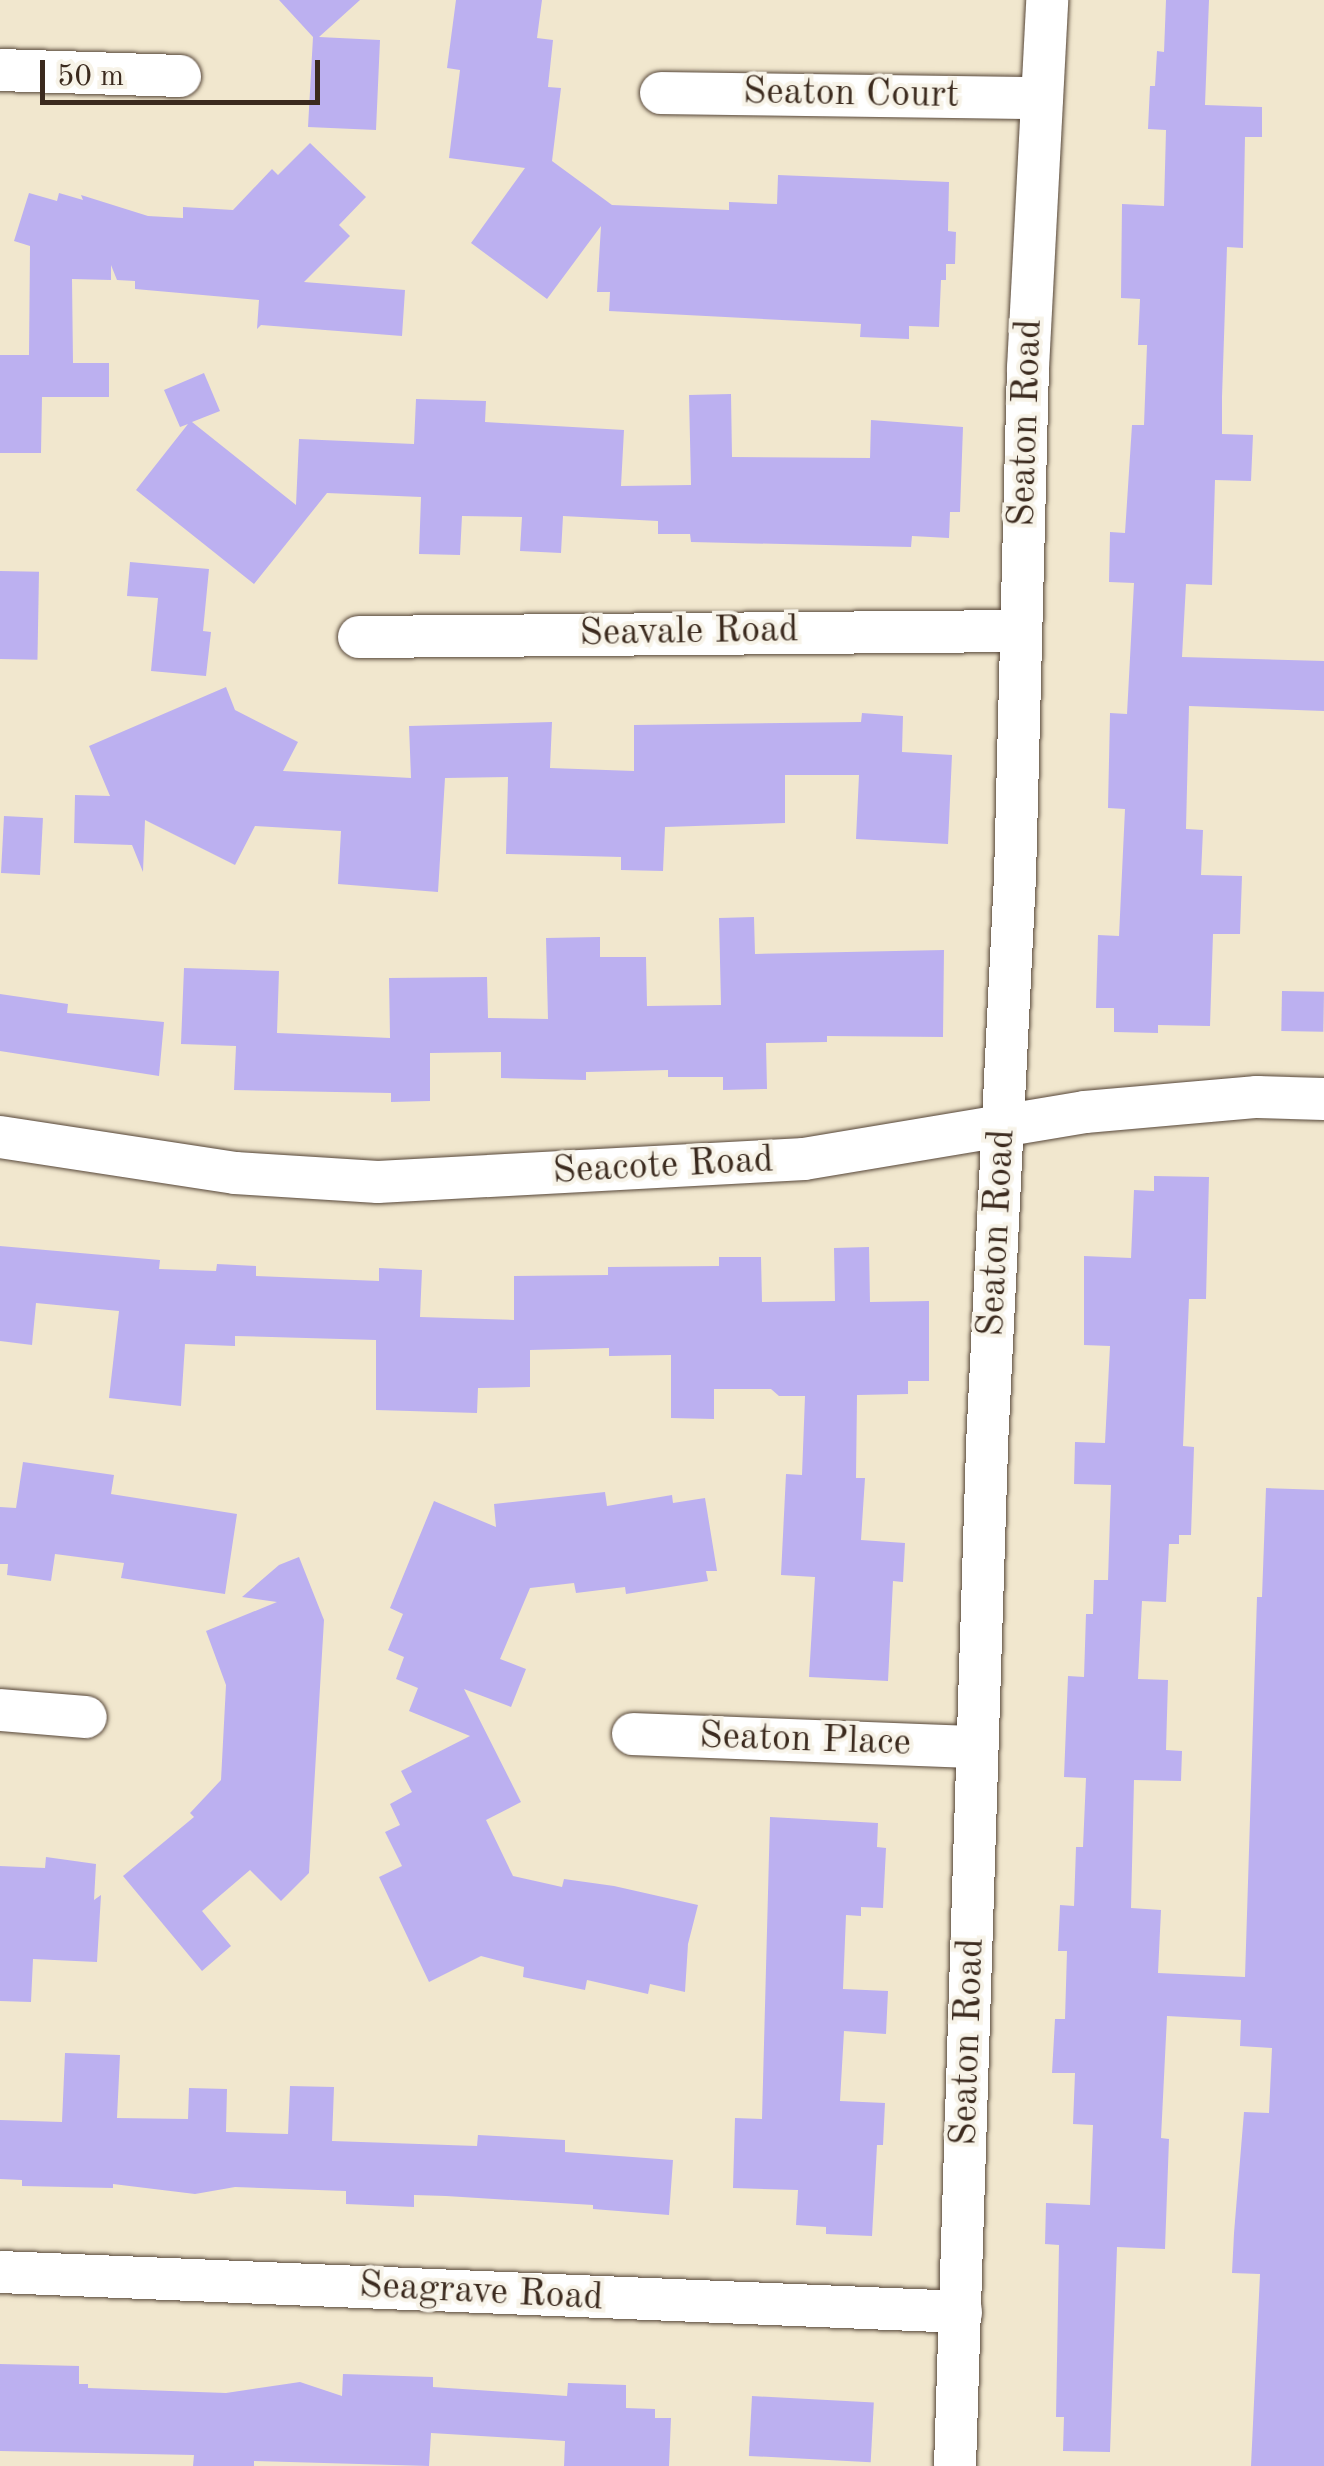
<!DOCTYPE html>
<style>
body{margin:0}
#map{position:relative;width:1324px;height:2466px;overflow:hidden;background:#f1e7ce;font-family:"Old Standard TT",serif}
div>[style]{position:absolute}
.building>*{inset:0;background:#bcb0f0;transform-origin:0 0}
.roads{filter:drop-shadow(0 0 2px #564638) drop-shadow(0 0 2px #564638)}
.street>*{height:42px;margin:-21px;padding:0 21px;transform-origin:21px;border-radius:21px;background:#fff}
span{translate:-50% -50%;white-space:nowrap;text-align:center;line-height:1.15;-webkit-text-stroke:8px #f7f3e8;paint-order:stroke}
.street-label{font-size:38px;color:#3b2a1e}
.scale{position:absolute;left:40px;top:60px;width:280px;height:45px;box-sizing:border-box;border:5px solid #3b2a1e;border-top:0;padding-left:12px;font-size:30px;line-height:35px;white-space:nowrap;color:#3b2a1e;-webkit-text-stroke:8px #f7f3e8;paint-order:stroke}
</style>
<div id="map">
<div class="building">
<i style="clip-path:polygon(279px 0,360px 0,319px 37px,380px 40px,376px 130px,308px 127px,313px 37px)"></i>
<i style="clip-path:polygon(456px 0,542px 0,537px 38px,553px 40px,548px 87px,561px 88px,552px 161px,612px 205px,729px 210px,729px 202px,777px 204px,778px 175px,949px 182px,948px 231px,956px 232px,955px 264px,946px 264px,946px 280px,941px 280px,939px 327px,909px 326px,909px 339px,860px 337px,861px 324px,609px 311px,610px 292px,597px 292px,601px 226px,547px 299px,471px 243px,525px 168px,449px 158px,460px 70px,447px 68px)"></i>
<i style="clip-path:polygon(1166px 0,1209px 0,1205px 105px,1262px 107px,1262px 137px,1245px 137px,1243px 248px,1227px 247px,1222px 397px,1222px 434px,1253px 435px,1251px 481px,1215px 480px,1212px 585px,1186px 584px,1182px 657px,1324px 661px,1324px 711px,1189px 706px,1186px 829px,1203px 830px,1201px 875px,1242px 876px,1240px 934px,1213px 934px,1210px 1026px,1158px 1025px,1158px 1033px,1114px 1032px,1114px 1008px,1096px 1008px,1098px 935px,1119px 936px,1125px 809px,1108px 808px,1110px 713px,1127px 714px,1134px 583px,1109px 582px,1110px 532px,1125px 533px,1132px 425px,1144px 425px,1147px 345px,1138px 345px,1140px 299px,1121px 298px,1122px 204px,1164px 206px,1166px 130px,1148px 129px,1150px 86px,1155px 86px,1157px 51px,1164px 52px)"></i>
<i style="clip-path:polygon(310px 143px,366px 197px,339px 225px,350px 236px,304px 282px,405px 290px,402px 336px,261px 325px,257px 329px,259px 300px,135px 289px,135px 281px,117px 280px,111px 265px,111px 280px,72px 279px,73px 363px,109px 363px,109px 397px,42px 397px,41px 453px,0 453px,0 355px,29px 355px,30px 246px,14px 241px,29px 193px,57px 201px,59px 193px,83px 200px,81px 195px,148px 216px,183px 218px,183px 207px,233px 210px,272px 169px,278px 175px)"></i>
<i style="clip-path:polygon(204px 373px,220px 411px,192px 422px,296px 505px,299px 439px,414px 444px,416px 399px,486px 401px,485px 422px,624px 430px,621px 486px,691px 485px,689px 395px,731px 394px,732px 457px,870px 458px,871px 420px,963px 427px,960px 512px,950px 512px,949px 538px,912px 536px,911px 547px,691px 542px,690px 534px,658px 534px,658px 521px,563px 516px,561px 553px,520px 551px,522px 517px,462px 516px,460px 555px,419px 554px,421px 497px,327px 493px,254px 584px,136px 490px,188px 424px,180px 427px,164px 390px)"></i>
<i style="clip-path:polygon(130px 562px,209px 569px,203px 631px,211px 632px,206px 676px,151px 671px,158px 598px,127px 596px)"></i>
<i style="left:0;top:571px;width:39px;height:88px;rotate:1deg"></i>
<i style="clip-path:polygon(226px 687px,235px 710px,298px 742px,283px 771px,411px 778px,409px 726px,552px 722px,550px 768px,634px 771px,634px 725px,861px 722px,862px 713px,903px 716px,902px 752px,952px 755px,948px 844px,856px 839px,859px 775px,785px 775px,785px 823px,665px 827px,663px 871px,621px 870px,621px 857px,506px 854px,508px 777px,445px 778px,438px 892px,338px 884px,341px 831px,255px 826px,235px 865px,145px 820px,143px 872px,132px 845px,74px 843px,75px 795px,110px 796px,89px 746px)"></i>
<i style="left:4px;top:816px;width:39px;height:57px;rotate:3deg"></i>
<i style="clip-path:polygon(754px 917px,755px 954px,944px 950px,943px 1037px,827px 1036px,827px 1042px,766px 1043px,767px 1089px,723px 1090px,723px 1077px,668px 1077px,668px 1070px,586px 1072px,586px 1080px,501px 1078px,501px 1052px,430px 1053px,430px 1101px,391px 1102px,391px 1093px,234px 1090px,236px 1046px,181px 1044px,184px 968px,279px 971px,277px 1033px,390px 1038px,389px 978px,487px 977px,488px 1018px,548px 1019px,546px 938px,600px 937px,600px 957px,646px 957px,647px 1006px,721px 1005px,719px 918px)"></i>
<i style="left:1282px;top:991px;width:42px;height:40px;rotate:1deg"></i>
<i style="clip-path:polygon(0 994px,68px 1004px,67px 1013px,164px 1022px,159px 1076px,0 1051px)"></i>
<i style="clip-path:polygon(1154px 1176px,1209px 1177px,1206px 1299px,1189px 1299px,1183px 1446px,1194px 1447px,1191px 1535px,1179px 1535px,1179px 1544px,1169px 1544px,1166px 1602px,1142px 1601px,1138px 1679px,1168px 1680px,1166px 1750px,1182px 1751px,1181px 1781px,1134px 1780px,1131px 1908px,1161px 1910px,1158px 1973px,1245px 1977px,1257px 1597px,1262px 1597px,1266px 1488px,1324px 1490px,1324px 2466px,1251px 2466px,1260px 2274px,1232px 2273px,1234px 2233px,1244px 2112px,1269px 2113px,1272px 2048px,1240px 2046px,1241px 2020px,1167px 2016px,1161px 2138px,1169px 2139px,1165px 2249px,1117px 2247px,1110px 2452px,1063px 2451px,1064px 2417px,1056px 2417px,1059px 2245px,1045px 2244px,1046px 2203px,1090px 2205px,1093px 2125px,1073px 2124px,1075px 2073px,1052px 2073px,1055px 2019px,1065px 2019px,1067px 1951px,1058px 1951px,1060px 1905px,1074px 1906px,1076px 1847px,1083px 1847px,1086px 1778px,1064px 1777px,1068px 1676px,1084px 1677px,1086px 1614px,1093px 1614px,1094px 1580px,1108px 1580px,1111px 1485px,1074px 1484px,1075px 1442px,1105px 1443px,1110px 1346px,1084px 1345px,1084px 1256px,1131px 1258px,1134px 1190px,1154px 1191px)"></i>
<i style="clip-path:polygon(0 1246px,160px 1260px,159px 1269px,216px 1271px,217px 1264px,256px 1266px,256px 1276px,379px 1281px,379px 1268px,422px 1270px,420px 1317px,514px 1320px,514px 1276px,608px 1275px,608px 1267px,719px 1266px,719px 1257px,761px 1257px,762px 1302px,835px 1301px,834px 1248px,869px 1247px,870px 1302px,929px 1301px,929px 1381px,908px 1381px,908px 1394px,857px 1395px,856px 1478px,865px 1478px,861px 1540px,905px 1543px,903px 1582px,893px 1581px,888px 1681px,809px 1677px,815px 1577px,781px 1575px,786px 1474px,802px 1475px,805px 1396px,779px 1396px,771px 1389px,714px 1389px,714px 1419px,671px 1418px,671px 1355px,609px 1356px,609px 1348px,530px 1350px,530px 1387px,478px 1388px,477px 1413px,376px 1410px,376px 1340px,235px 1336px,235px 1346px,185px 1344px,181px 1406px,109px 1398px,119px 1311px,36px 1303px,32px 1345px,0 1341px)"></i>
<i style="clip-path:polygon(23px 1462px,114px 1475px,111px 1494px,237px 1514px,225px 1594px,121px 1578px,124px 1563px,55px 1554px,51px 1581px,7px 1575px,8px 1564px,0 1564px,0 1507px,16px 1508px)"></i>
<i style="clip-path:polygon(605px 1492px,607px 1506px,672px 1495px,673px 1503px,705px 1498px,717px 1571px,706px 1571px,708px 1581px,626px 1594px,625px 1587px,576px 1593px,574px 1583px,530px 1588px,500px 1659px,526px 1669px,511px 1707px,464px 1689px,521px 1802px,486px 1820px,513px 1876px,562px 1887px,564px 1879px,614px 1886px,698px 1905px,688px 1944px,685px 1992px,650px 1984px,648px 1994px,587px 1980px,585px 1990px,523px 1977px,524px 1967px,481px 1956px,429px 1982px,379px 1877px,402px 1866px,385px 1832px,400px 1825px,390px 1804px,412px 1792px,401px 1771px,470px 1736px,409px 1711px,418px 1688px,396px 1679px,404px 1657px,388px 1650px,403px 1614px,390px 1608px,434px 1501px,496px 1527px,494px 1504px)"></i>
<i style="clip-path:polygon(299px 1557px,324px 1620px,309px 1873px,281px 1901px,250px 1870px,202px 1911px,231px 1946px,202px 1971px,123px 1876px,194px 1817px,190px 1813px,221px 1780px,226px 1685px,206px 1631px,277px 1602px,242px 1597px,279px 1565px)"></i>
<i style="clip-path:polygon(770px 1817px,878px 1823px,877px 1847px,886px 1848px,883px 1908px,861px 1907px,861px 1916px,846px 1915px,843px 1989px,888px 1991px,886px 2034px,844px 2031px,840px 2101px,885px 2103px,883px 2145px,877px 2145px,872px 2236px,826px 2234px,826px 2227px,796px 2225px,798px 2190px,733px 2188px,735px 2118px,762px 2119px)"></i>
<i style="clip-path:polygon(46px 1857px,96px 1864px,94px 1900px,101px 1895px,97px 1962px,33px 1959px,31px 2002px,0 2001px,0 1866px,45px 1868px)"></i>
<i style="clip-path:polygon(65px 2053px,120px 2055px,117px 2118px,188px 2119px,189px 2088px,227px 2089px,226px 2132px,288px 2134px,290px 2086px,334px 2087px,332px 2141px,477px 2146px,478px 2135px,565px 2140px,565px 2152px,673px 2160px,669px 2215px,593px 2209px,593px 2205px,446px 2196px,414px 2195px,414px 2207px,346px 2204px,346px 2191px,235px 2187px,195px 2194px,113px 2184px,113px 2188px,22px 2186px,22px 2180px,0 2179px,0 2120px,62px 2122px)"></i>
<i style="clip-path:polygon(0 2364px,79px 2366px,79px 2384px,88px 2384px,88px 2388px,226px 2393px,300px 2382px,342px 2396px,343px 2374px,433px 2377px,433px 2387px,567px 2396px,568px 2383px,626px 2385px,626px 2408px,655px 2409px,655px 2418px,671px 2418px,669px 2466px,564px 2466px,565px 2441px,431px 2433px,429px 2466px,254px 2461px,254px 2466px,193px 2466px,194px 2455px,0 2451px)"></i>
<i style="left:752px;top:2396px;width:122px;height:60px;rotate:3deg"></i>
</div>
<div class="roads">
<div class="street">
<i style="left:0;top:70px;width:180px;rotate:1.9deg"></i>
<i style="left:661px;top:93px;width:381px;rotate:0.8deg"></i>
<i style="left:359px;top:637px;width:660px;rotate:-0.52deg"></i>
<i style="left:0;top:1137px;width:238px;rotate:8.7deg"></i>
<i style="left:235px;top:1173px;width:143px;rotate:3.6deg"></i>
<i style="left:378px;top:1182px;width:427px;rotate:-3.1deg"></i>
<i style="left:804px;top:1159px;width:285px;rotate:-9.5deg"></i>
<i style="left:1085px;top:1112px;width:173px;rotate:-5deg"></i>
<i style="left:1257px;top:1097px;width:67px;rotate:1.7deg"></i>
<i style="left:0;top:1710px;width:86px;rotate:4.7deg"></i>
<i style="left:633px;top:1734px;width:344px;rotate:2.2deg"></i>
<i style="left:0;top:2272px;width:962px;rotate:2.38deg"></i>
<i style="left:955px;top:2466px;width:1022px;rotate:-88.2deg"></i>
<i style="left:987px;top:1445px;width:569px;rotate:-87.18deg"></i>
<i style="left:1015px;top:877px;width:509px;rotate:-88.54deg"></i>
<i style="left:1028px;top:368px;width:368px;rotate:-87deg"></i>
</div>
</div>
<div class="street-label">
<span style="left:851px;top:95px;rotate:1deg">Seaton Court</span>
<span style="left:1027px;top:423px;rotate:-88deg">Seaton Road</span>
<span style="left:689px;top:633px;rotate:-1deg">Seavale Road</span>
<span style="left:663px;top:1167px;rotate:-3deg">Seacote Road</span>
<span style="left:998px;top:1233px;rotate:-87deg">Seaton Road</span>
<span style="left:805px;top:1741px;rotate:2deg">Seaton Place</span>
<span style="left:969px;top:2042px;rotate:-88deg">Seaton Road</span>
<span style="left:481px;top:2293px;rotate:3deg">Seagrave Road</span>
</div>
<div class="scale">50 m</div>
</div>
